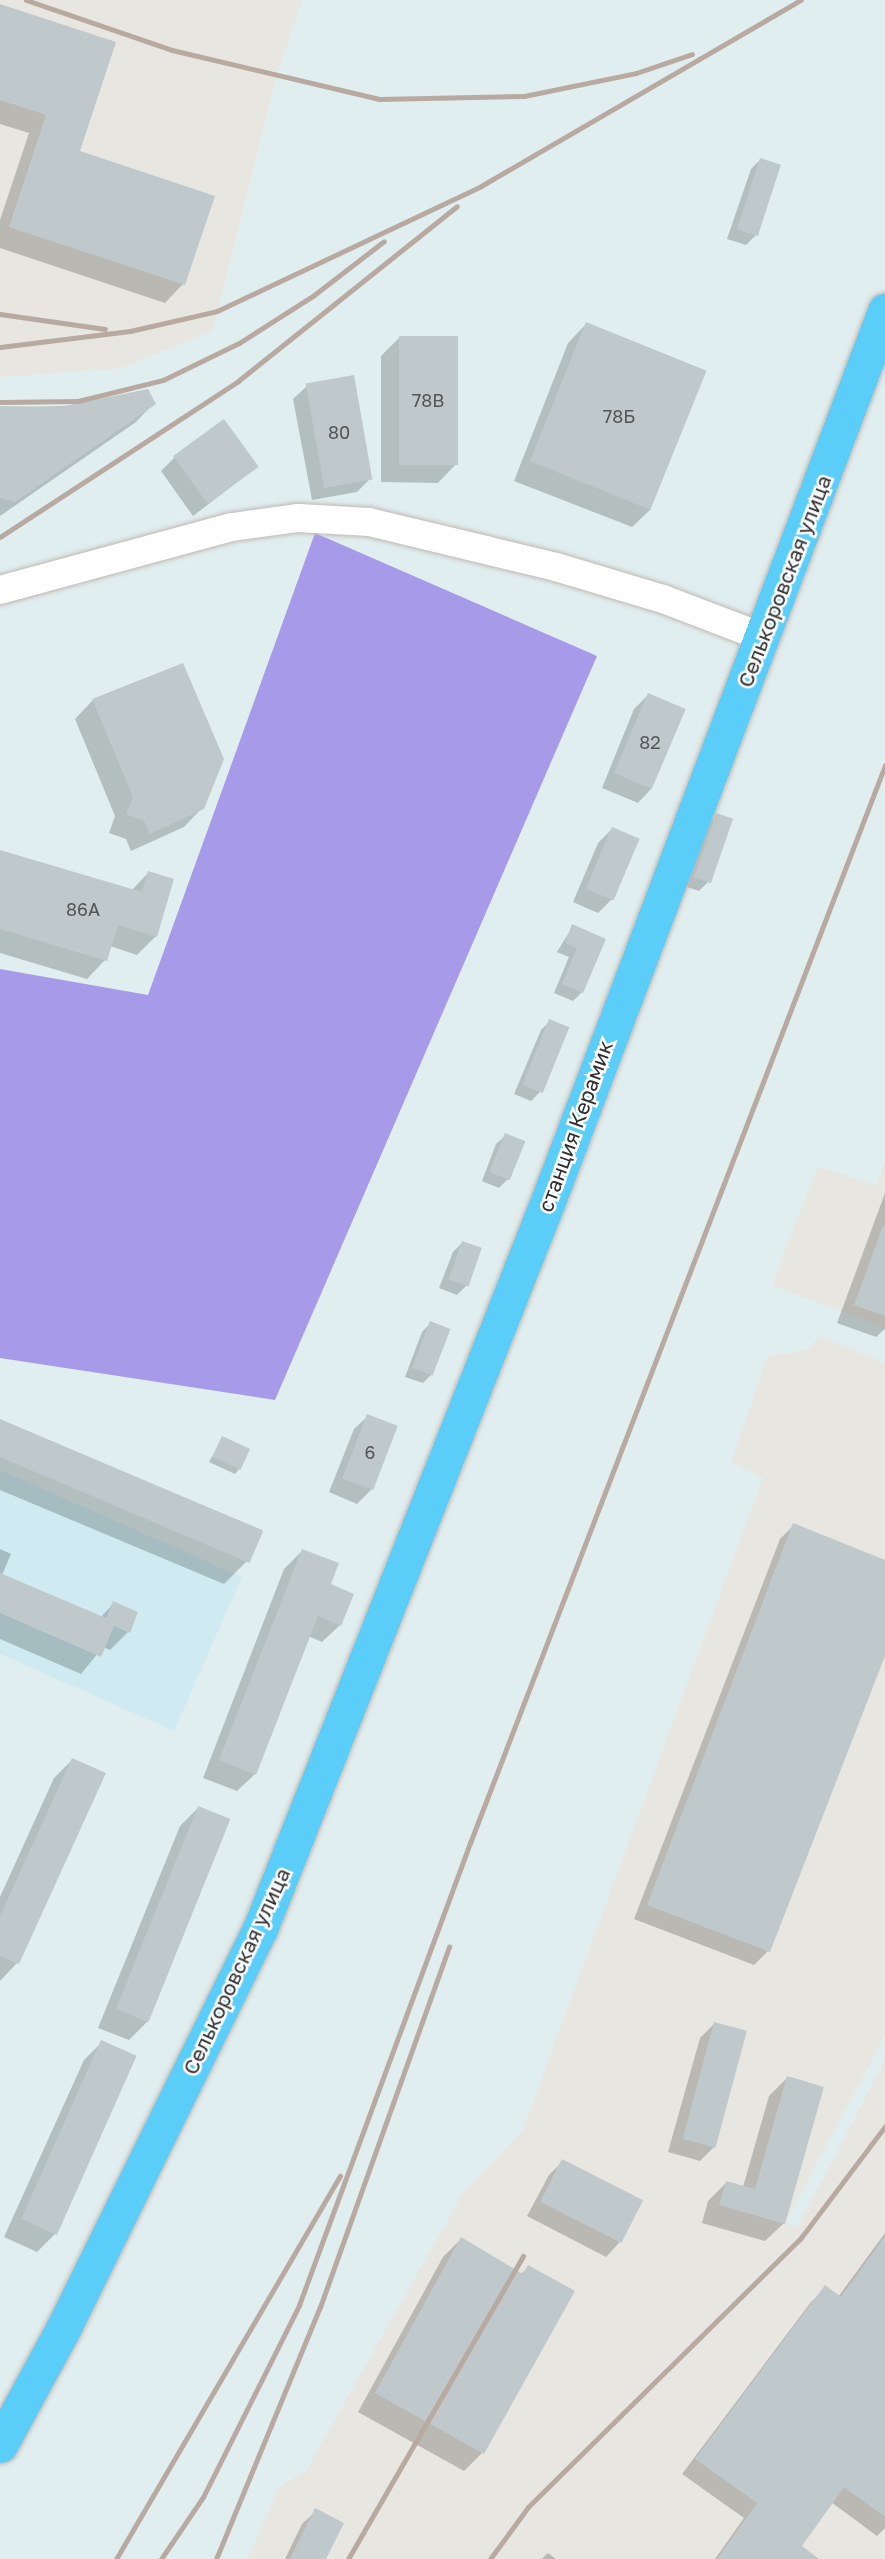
<!DOCTYPE html>
<meta charset="utf-8">
<style>
body{margin:0}
#map{position:relative;width:885px;height:2559px;overflow:hidden;background:#e0eeef;font-family:"Golos Text",sans-serif}
div>[style]{position:absolute}
.industrial>*{inset:0;background:#e8e6e0}
.education>*{inset:0;background:#cfebf1}
.green>*{inset:0;background:#a79ae8}
.shadow>*{inset:0;background:#0003}
.building>*{inset:0;background:#bfc9cb;transform-origin:0 0}
.roads{filter:drop-shadow(0 0 2px #c1b8b4) drop-shadow(0 0 2px #c1b8b4)}
.minor>*{height:28px;margin:-14px;padding:0 14px;transform-origin:14px;border-radius:14px;background:#fff}
.major>*{height:35px;margin:-17.5px;padding:0 17.5px;transform-origin:17.5px;border-radius:17.5px;background:#5bcdf9}
.rail>*{height:5px;margin:-2.5px;padding:0 2.5px;transform-origin:2.5px;border-radius:2.5px;background:#b9aaa1}
span{translate:-50% -50%;white-space:nowrap;text-align:center;line-height:1.15;-webkit-text-stroke:5px #fff;paint-order:stroke}
.number-label{font-size:18px;color:#525555}
.number-label span{-webkit-text-stroke-width:0}
.street-label{font-size:21px;color:#2e2e2e}
</style>
<div id="map">
<div class="industrial">
<i style="clip-path:polygon(0 0,302px 0,276px 78px,213px 330px,122px 368px,0 377px)"></i>
<i style="clip-path:polygon(885px 1161px,885px 1328px,772px 1285px,818px 1166px,876px 1186px)"></i>
<i style="clip-path:polygon(819px 1336px,885px 1363px,885px 2035px,785px 2223px,797px 2228px,885px 2060px,885px 2559px,247px 2559px,280px 2486px,306px 2471px,463px 2193px,522px 2132px,763px 1478px,731px 1462px,768px 1356px,808px 1350px)"></i>
</div>
<div class="education">
<i style="clip-path:polygon(0 1470px,242px 1577px,174px 1731px,0 1654px)"></i>
</div>
<div class="green">
<i style="clip-path:polygon(315px 533px,597px 656px,275px 1400px,0 1358px,0 969px,148px 995px)"></i>
</div>
<div class="shadow">
<i style="clip-path:polygon(0 6px,78px 152px,183px 284px,165px 303px,0 248px,0 220px,29px 133px,0 124px)"></i>
<i style="clip-path:polygon(760px 160px,755px 236px,746px 245px,727px 239px,751px 169px)"></i>
<i style="clip-path:polygon(586px 324px,651px 509px,632px 527px,514px 481px,568px 343px)"></i>
<i style="clip-path:polygon(400px 337px,456px 464px,438px 483px,381px 482px,381px 356px)"></i>
<i style="clip-path:polygon(307px 386px,370px 479px,357px 492px,312px 500px,293px 399px)"></i>
<i style="clip-path:polygon(154px 403px,136px 422px,0 516px,0 408px)"></i>
<i style="clip-path:polygon(174px 458px,257px 467px,193px 516px,161px 471px)"></i>
<i style="clip-path:polygon(648px 695px,651px 789px,638px 803px,602px 788px,634px 709px)"></i>
<i style="clip-path:polygon(93px 700px,202px 808px,184px 827px,131px 851px,126px 839px,109px 833px,115px 816px,75px 719px)"></i>
<i style="clip-path:polygon(717px 815px,708px 882px,699px 891px,684px 886px,708px 824px)"></i>
<i style="clip-path:polygon(612px 829px,612px 899px,598px 913px,573px 902px,598px 843px)"></i>
<i style="clip-path:polygon(0 852px,131px 891px,148px 873px,156px 936px,137px 955px,110px 946px,105px 960px,87px 979px,0 953px)"></i>
<i style="clip-path:polygon(573px 926px,604px 939px,582px 992px,573px 1001px,554px 993px,569px 957px,557px 952px)"></i>
<i style="clip-path:polygon(550px 1021px,540px 1092px,531px 1101px,514px 1094px,541px 1030px)"></i>
<i style="clip-path:polygon(506px 1135px,508px 1179px,499px 1188px,482px 1181px,496px 1144px)"></i>
<i style="clip-path:polygon(885px 1193px,885px 1329px,876px 1337px,837px 1323px)"></i>
<i style="clip-path:polygon(462px 1243px,466px 1286px,457px 1295px,439px 1288px,453px 1252px)"></i>
<i style="clip-path:polygon(431px 1323px,432px 1374px,423px 1383px,405px 1377px,422px 1332px)"></i>
<i style="clip-path:polygon(368px 1416px,371px 1490px,357px 1504px,329px 1492px,354px 1429px)"></i>
<i style="clip-path:polygon(0 1421px,262px 1530px,250px 1558px,224px 1584px,0 1490px)"></i>
<i style="clip-path:polygon(223px 1438px,239px 1469px,235px 1474px,209px 1462px)"></i>
<i style="clip-path:polygon(794px 1525px,885px 1562px,885px 1651px,768px 1951px,754px 1965px,634px 1919px,780px 1539px)"></i>
<i style="clip-path:polygon(0 1549px,11px 1554px,2px 1575px,100px 1618px,114px 1603px,128px 1632px,110px 1650px,103px 1647px,81px 1674px,0 1639px)"></i>
<i style="clip-path:polygon(302px 1551px,328px 1585px,340px 1625px,322px 1642px,308px 1636px,255px 1774px,237px 1791px,203px 1778px,284px 1569px)"></i>
<i style="clip-path:polygon(72px 1760px,17px 1963px,0 1981px,0 1897px,54px 1778px)"></i>
<i style="clip-path:polygon(198px 1808px,147px 2022px,129px 2040px,98px 2028px,180px 1826px)"></i>
<i style="clip-path:polygon(714px 2024px,714px 2147px,700px 2161px,668px 2152px,700px 2038px)"></i>
<i style="clip-path:polygon(102px 2042px,55px 2234px,37px 2252px,4px 2237px,84px 2060px)"></i>
<i style="clip-path:polygon(787px 2078px,784px 2223px,765px 2241px,702px 2223px,708px 2201px,726px 2183px,743px 2187px,769px 2096px)"></i>
<i style="clip-path:polygon(563px 2161px,641px 2202px,619px 2243px,606px 2257px,527px 2216px,549px 2175px)"></i>
<i style="clip-path:polygon(885px 2233px,885px 2528px,877px 2536px,831px 2502px,799px 2547px,816px 2559px,715px 2559px,744px 2518px,682px 2474px,811px 2302px,826px 2288px,838px 2297px)"></i>
<i style="clip-path:polygon(461px 2239px,521px 2274px,529px 2267px,482px 2453px,464px 2471px,358px 2412px,443px 2257px)"></i>
<i style="clip-path:polygon(316px 2511px,325px 2559px,285px 2559px,302px 2524px)"></i>
<i style="clip-path:polygon(548px 2553px,556px 2559px,542px 2559px)"></i>
</div>
<div class="building">
<i style="clip-path:polygon(0 4px,116px 42px,80px 151px,215px 196px,185px 285px,9px 227px,46px 115px,0 100px)"></i>
<i style="left:760px;top:158px;width:22px;height:75px;rotate:18deg"></i>
<i style="left:586px;top:322px;width:130px;height:150px;rotate:22deg"></i>
<i style="left:399px;top:336px;width:59px;height:129px"></i>
<i style="left:354px;top:375px;width:106px;height:49px;rotate:80deg"></i>
<i style="clip-path:polygon(148px 389px,156px 404px,15px 502px,0 498px,0 406px,60px 407px)"></i>
<i style="left:224px;top:419px;width:59px;height:63px;rotate:54deg"></i>
<i style="clip-path:polygon(183px 663px,224px 759px,204px 809px,150px 834px,144px 821px,126px 814px,133px 797px,92px 699px)"></i>
<i style="left:648px;top:693px;width:41px;height:87px;rotate:23deg"></i>
<i style="left:716px;top:813px;width:18px;height:68px;rotate:19deg"></i>
<i style="left:612px;top:827px;width:30px;height:67px;rotate:23deg"></i>
<i style="clip-path:polygon(0 850px,142px 892px,148px 871px,174px 879px,157px 937px,118px 925px,107px 961px,0 929px)"></i>
<i style="clip-path:polygon(572px 924px,606px 939px,583px 993px,562px 984px,577px 948px,565px 943px)"></i>
<i style="left:549px;top:1019px;width:22px;height:71px;rotate:22deg"></i>
<i style="left:505px;top:1133px;width:22px;height:42px;rotate:22deg"></i>
<i style="clip-path:polygon(883px 1226px,885px 1226px,885px 1316px,854px 1305px)"></i>
<i style="left:462px;top:1241px;width:21px;height:41px;rotate:19deg"></i>
<i style="left:430px;top:1321px;width:22px;height:50px;rotate:21deg"></i>
<i style="left:367px;top:1414px;width:33px;height:69px;rotate:21deg"></i>
<i style="left:0;top:1419px;width:286px;height:35px;rotate:23deg"></i>
<i style="left:222px;top:1436px;width:31px;height:23px;rotate:25deg"></i>
<i style="clip-path:polygon(793px 1523px,885px 1560px,885px 1656px,770px 1952px,647px 1905px)"></i>
<i style="clip-path:polygon(302px 1549px,339px 1563px,331px 1584px,354px 1594px,341px 1626px,318px 1616px,256px 1775px,219px 1760px)"></i>
<i style="clip-path:polygon(0 1573px,106px 1618px,113px 1601px,138px 1612px,130px 1633px,114px 1626px,101px 1657px,0 1613px)"></i>
<i style="clip-path:polygon(72px 1758px,106px 1773px,19px 1964px,0 1956px,0 1916px)"></i>
<i style="left:198px;top:1806px;width:35px;height:219px;rotate:22deg"></i>
<i style="left:714px;top:2022px;width:34px;height:121px;rotate:15deg"></i>
<i style="left:101px;top:2040px;width:39px;height:196px;rotate:24deg"></i>
<i style="clip-path:polygon(787px 2076px,824px 2087px,785px 2224px,719px 2205px,726px 2181px,755px 2189px)"></i>
<i style="left:562px;top:2159px;width:91px;height:48px;rotate:27deg"></i>
<i style="clip-path:polygon(885px 2236px,885px 2517px,844px 2487px,802px 2546px,819px 2559px,717px 2559px,757px 2503px,695px 2459px,825px 2285px,841px 2297px)"></i>
<i style="clip-path:polygon(461px 2237px,523px 2274px,528px 2265px,575px 2291px,484px 2454px,375px 2393px)"></i>
<i style="clip-path:polygon(315px 2508px,344px 2523px,326px 2559px,290px 2559px)"></i>
</div>
<div class="roads">
<div class="minor">
<i style="left:0;top:590px;width:240px;rotate:-15.2deg"></i>
<i style="left:232px;top:527px;width:67px;rotate:-7.8deg"></i>
<i style="left:298px;top:518px;width:71px;rotate:3.2deg"></i>
<i style="left:369px;top:522px;width:192px;rotate:13.5deg"></i>
<i style="left:556px;top:567px;width:112px;rotate:16.7deg"></i>
<i style="left:663px;top:599px;width:109px;rotate:20.9deg"></i>
</div>
<div class="major">
<i style="left:0;top:2445px;width:132px;rotate:-61.5deg"></i>
<i style="left:63px;top:2329px;width:446px;rotate:-63.8deg"></i>
<i style="left:260px;top:1929px;width:783px;rotate:-68.42deg"></i>
<i style="left:548px;top:1201px;width:952px;rotate:-69.26deg"></i>
</div>
</div>
<div class="rail">
<i style="left:26px;top:0;width:154px;rotate:18.9deg"></i>
<i style="left:172px;top:50px;width:213px;rotate:13.3deg"></i>
<i style="left:379px;top:99px;width:145px;rotate:-1.2deg"></i>
<i style="left:524px;top:96px;width:114px;rotate:-11.6deg"></i>
<i style="left:636px;top:73px;width:59px;rotate:-18.7deg"></i>
<i style="left:0;top:314px;width:106px;rotate:8.1deg"></i>
<i style="left:0;top:347px;width:131px;rotate:-7deg"></i>
<i style="left:130px;top:331px;width:89px;rotate:-12.9deg"></i>
<i style="left:217px;top:311px;width:292px;rotate:-25.3deg"></i>
<i style="left:481px;top:186px;width:370px;rotate:-30.2deg"></i>
<i style="left:0;top:402px;width:78px;rotate:-0.7deg"></i>
<i style="left:78px;top:401px;width:88px;rotate:-13.9deg"></i>
<i style="left:163px;top:380px;width:85px;rotate:-26deg"></i>
<i style="left:239px;top:343px;width:89px;rotate:-32.6deg"></i>
<i style="left:314px;top:295px;width:88px;rotate:-37.6deg"></i>
<i style="left:0;top:537px;width:285px;rotate:-33.2deg"></i>
<i style="left:238px;top:381px;width:280px;rotate:-38.6deg"></i>
<i style="left:116px;top:2559px;width:444px;rotate:-59.7deg"></i>
<i style="left:161px;top:2559px;width:75px;rotate:-55.9deg"></i>
<i style="left:203px;top:2497px;width:215px;rotate:-63.4deg"></i>
<i style="left:299px;top:2305px;width:493px;rotate:-69.7deg"></i>
<i style="left:470px;top:1843px;width:1155px;rotate:-68.94deg"></i>
<i style="left:216px;top:2559px;width:273px;rotate:-67.6deg"></i>
<i style="left:320px;top:2307px;width:383px;rotate:-70.3deg"></i>
<i style="left:348px;top:2559px;width:350px;rotate:-60deg"></i>
<i style="left:490px;top:2559px;width:64px;rotate:-53.8deg"></i>
<i style="left:528px;top:2507px;width:382px;rotate:-44.6deg"></i>
<i style="left:800px;top:2239px;width:141px;rotate:-53deg"></i>
</div>
<div class="number-label">
<span style="left:428px;top:400px">78В</span>
<span style="left:619px;top:416px">78Б</span>
<span style="left:339px;top:432px">80</span>
<span style="left:650px;top:742px">82</span>
<span style="left:83px;top:909px">86А</span>
<span style="left:370px;top:1452px">6</span>
</div>
<div class="street-label">
<span style="left:784px;top:581px;rotate:-69deg">Селькоровская улица</span>
<span style="left:575px;top:1126px;rotate:-70deg">станция Керамик</span>
<span style="left:236px;top:1971px;rotate:-65deg">Селькоровская улица</span>
</div>
</div>
